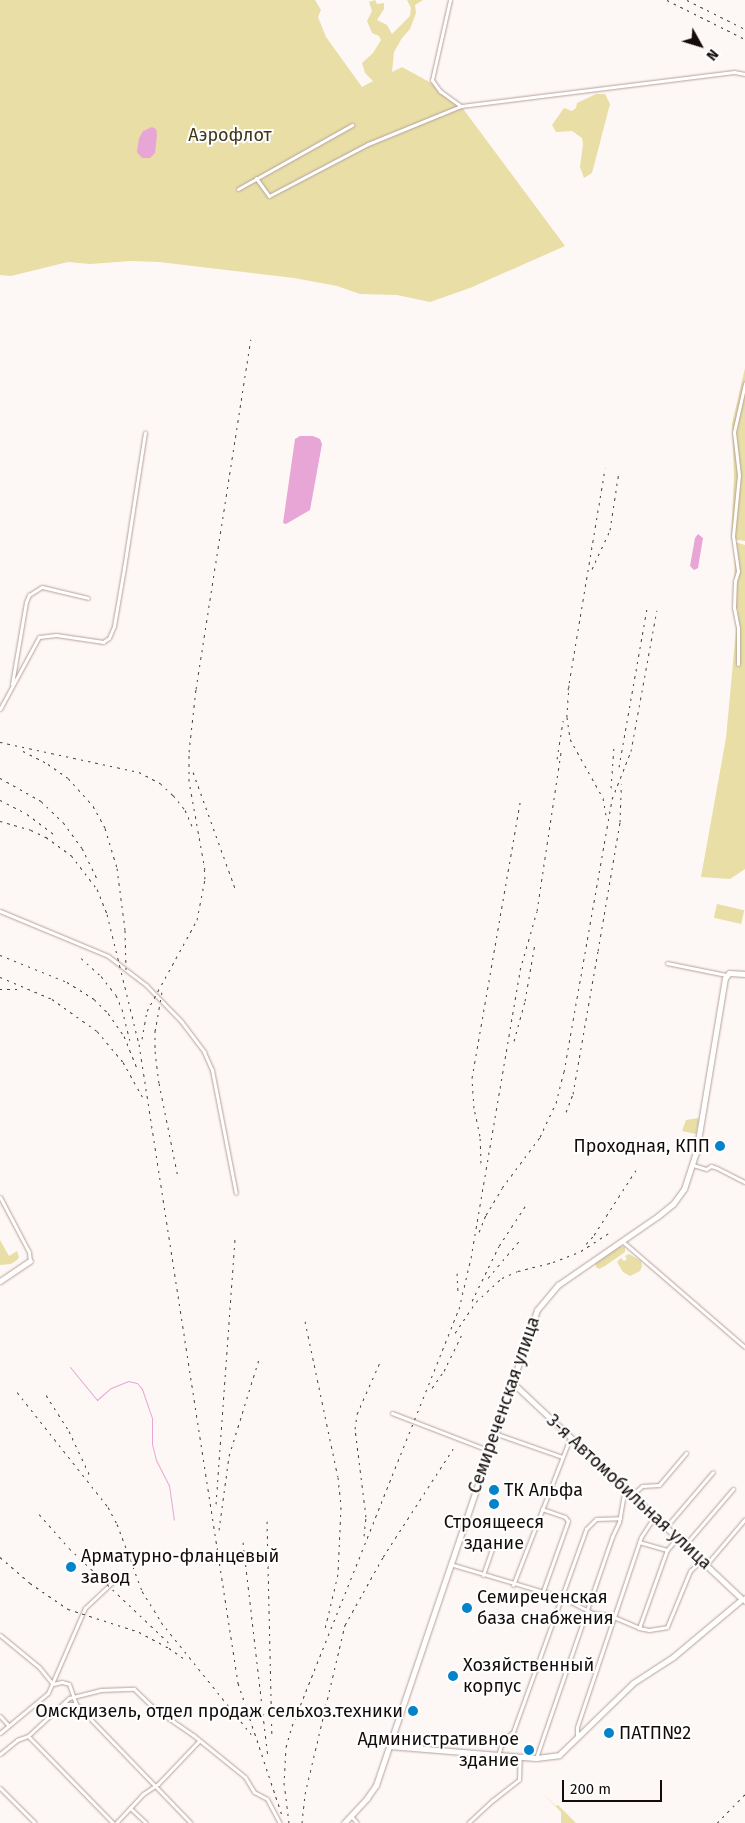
<!DOCTYPE html>
<meta charset="utf-8">
<style>
body{margin:0}
#map{position:relative;width:745px;height:1823px;overflow:hidden;background:#fdf8f6;font-family:"Fira Sans",sans-serif}
div>[style]{position:absolute}
.green>*{inset:0;background:#e8dea6;transform-origin:0 0}
.water>*{inset:0;background:#e7a6d6}
.stream>*{height:1px;margin:-0.5px;padding:0 0.5px;transform-origin:0.5px;border-radius:0.5px;background:#e7a6d6}
.roads{filter:drop-shadow(0 0 1px #b6a099) drop-shadow(0 0 1px #b6a099)}
.street>*{height:3px;margin:-1.5px;padding:0 1.5px;transform-origin:1.5px;border-radius:1.5px;background:#fff}
.secondary>*{height:5px;margin:-2.5px;padding:0 2.5px;transform-origin:2.5px;border-radius:2.5px;background:#fff}
.rail>*{height:1px;margin-top:-0.5px;transform-origin:0;background:repeating-linear-gradient(90deg,#494240 0 2.5px,transparent 0 7.5px)}
.dots>*{width:14px;height:14px;translate:-50% -50%;box-sizing:border-box;border:2px solid #fff;border-radius:50%}
span{translate:-50% -50%;white-space:nowrap;text-align:center;line-height:1.15;-webkit-text-stroke:4px #fff;paint-order:stroke}
.park-label{font-size:18px;color:#3f3918}
.poi-label{font-size:18px;color:#140c0a}
.right{translate:-100% -50%;text-align:right}
.left{translate:0 -50%;text-align:left}
.street-label{font-size:18px;color:#140c0a}
.north{position:absolute;left:675px;top:20px;width:50px;height:50px;-webkit-text-stroke:4px #fff;paint-order:stroke;rotate:129deg;font-size:14px;font-weight:700;line-height:20px;text-align:center;color:#140c0a}
.north::after{content:'';display:block;margin:auto;width:18px;height:22px;background:#140c0a;clip-path:polygon(50% 0,100% 100%,50% 72%,0 100%)}
.scale{position:absolute;left:562px;top:1780px;width:100px;height:22px;box-sizing:border-box;border:2px solid #140c0a;border-top:0;padding-left:6px;font-size:15px;line-height:18px;white-space:nowrap;color:#140c0a;-webkit-text-stroke:4px #fff;paint-order:stroke}
</style>
<div id="map">
<div class="green">
<i style="clip-path:polygon(0 0,315px 0,321px 10px,318px 17px,326px 37px,362px 87px,373px 81px,365px 73px,362px 63px,373px 53px,381px 40px,379px 36px,372px 33px,367px 21px,372px 11px,369px 2px,375px 0,377px 4px,384px 3px,384px 9px,377px 20px,387px 25px,392px 34px,410px 16px,411px 8px,407px 0,423px 0,415px 5px,416px 13px,410px 29px,402px 38px,394px 52px,392px 72px,402px 67px,433px 84px,461px 106px,565px 246px,470px 288px,430px 302px,397px 295px,360px 294px,337px 286px,294px 278px,159px 262px,131px 261px,90px 264px,68px 262px,11px 276px,0 275px)"></i>
<i style="clip-path:polygon(596px 94px,605px 94px,610px 104px,592px 173px,584px 178px,580px 167px,583px 144px,582px 138px,572px 131px,556px 132px,552px 125px,564px 108px,572px 111px,576px 108px,577px 103px)"></i>
<i style="clip-path:polygon(745px 368px,745px 541px,731px 539px,734px 477px,732px 424px)"></i>
<i style="clip-path:polygon(735px 542px,745px 545px,745px 869px,730px 879px,701px 877px,726px 738px,738px 609px,734px 608px)"></i>
<i style="left:717px;top:904px;width:28px;height:14px;rotate:13deg"></i>
<i style="clip-path:polygon(698px 1118px,699px 1120px,696px 1134px,682px 1131px,686px 1120px)"></i>
<i style="clip-path:polygon(0 1240px,9px 1256px,17px 1251px,19px 1257px,17px 1260px,11px 1264px,0 1265px)"></i>
<i style="clip-path:polygon(619px 1246px,625px 1247px,625px 1252px,605px 1266px,599px 1269px,596px 1267px,595px 1262px)"></i>
<i style="clip-path:polygon(629px 1254px,641px 1261px,642px 1266px,640px 1271px,630px 1276px,623px 1272px,617px 1262px,621px 1258px,624px 1261px,627px 1259px,625px 1256px)"></i>
<i style="clip-path:polygon(543px 1794px,556px 1806px,558px 1805px,576px 1823px,561px 1823px,561px 1812px)"></i>
</div>
<div class="water">
<i style="clip-path:polygon(152px 127px,156px 129px,157px 135px,155px 153px,150px 158px,142px 158px,137px 152px,139px 138px,143px 131px)"></i>
<i style="clip-path:polygon(300px 436px,313px 436px,320px 439px,322px 444px,310px 510px,286px 524px,283px 523px,295px 439px)"></i>
<i style="clip-path:polygon(698px 534px,703px 538px,698px 568px,694px 570px,690px 566px,695px 538px)"></i>
</div>
<div class="stream">
<i style="left:70px;top:1367px;width:43px;rotate:50.7deg"></i>
<i style="left:97px;top:1400px;width:18px;rotate:-41deg"></i>
<i style="left:111px;top:1388px;width:18px;rotate:-22deg"></i>
<i style="left:128px;top:1381px;width:9px;rotate:13deg"></i>
<i style="left:137px;top:1383px;width:8px;rotate:50deg"></i>
<i style="left:142px;top:1389px;width:31px;rotate:71deg"></i>
<i style="left:152px;top:1418px;width:26px;rotate:90deg"></i>
<i style="left:152px;top:1444px;width:16px;rotate:76deg"></i>
<i style="left:156px;top:1460px;width:28px;rotate:63deg"></i>
<i style="left:169px;top:1485px;width:35px;rotate:82deg"></i>
</div>
<div class="roads">
<div class="street">
<i style="left:450px;top:0;width:82px;rotate:102.7deg"></i>
<i style="left:432px;top:80px;width:14px;rotate:54deg"></i>
<i style="left:440px;top:91px;width:26px;rotate:36deg"></i>
<i style="left:461px;top:106px;width:275px;rotate:-7.1deg"></i>
<i style="left:734px;top:72px;width:11px;rotate:10deg"></i>
<i style="left:256px;top:178px;width:22px;rotate:54deg"></i>
<i style="left:269px;top:196px;width:112px;rotate:-27.7deg"></i>
<i style="left:368px;top:144px;width:100px;rotate:-22.2deg"></i>
<i style="left:238px;top:189px;width:131px;rotate:-29.3deg"></i>
<i style="left:738px;top:664px;width:36px;rotate:-90deg"></i>
<i style="left:738px;top:628px;width:20px;rotate:-101deg"></i>
<i style="left:734px;top:608px;width:27px;rotate:-88deg"></i>
<i style="left:735px;top:581px;width:10px;rotate:-73deg"></i>
<i style="left:738px;top:571px;width:35px;rotate:-98deg"></i>
<i style="left:733px;top:536px;width:61px;rotate:-84.4deg"></i>
<i style="left:739px;top:475px;width:43px;rotate:-96.6deg"></i>
<i style="left:734px;top:432px;width:50px;rotate:-77.3deg"></i>
<i style="left:12px;top:684px;width:83px;rotate:-80.3deg"></i>
<i style="left:26px;top:602px;width:8px;rotate:-67deg"></i>
<i style="left:29px;top:595px;width:15px;rotate:-32deg"></i>
<i style="left:42px;top:587px;width:47px;rotate:13.4deg"></i>
<i style="left:0;top:709px;width:82px;rotate:-61.6deg"></i>
<i style="left:39px;top:637px;width:17px;rotate:-7deg"></i>
<i style="left:56px;top:635px;width:48px;rotate:8.5deg"></i>
<i style="left:103px;top:642px;width:7px;rotate:-34deg"></i>
<i style="left:109px;top:638px;width:13px;rotate:-67deg"></i>
<i style="left:114px;top:626px;width:59px;rotate:-80.2deg"></i>
<i style="left:124px;top:568px;width:137px;rotate:-81.2deg"></i>
<i style="left:0;top:911px;width:117px;rotate:22.6deg"></i>
<i style="left:108px;top:956px;width:48px;rotate:37.3deg"></i>
<i style="left:146px;top:985px;width:50px;rotate:45.8deg"></i>
<i style="left:181px;top:1021px;width:39px;rotate:53deg"></i>
<i style="left:204px;top:1052px;width:20px;rotate:66deg"></i>
<i style="left:212px;top:1070px;width:125px;rotate:79deg"></i>
<i style="left:667px;top:963px;width:60px;rotate:11.5deg"></i>
<i style="left:693px;top:1165px;width:14px;rotate:17deg"></i>
<i style="left:706px;top:1169px;width:6px;rotate:-31deg"></i>
<i style="left:711px;top:1166px;width:6px;rotate:18deg"></i>
<i style="left:717px;top:1168px;width:31px;rotate:27deg"></i>
<i style="left:0;top:1197px;width:62px;rotate:62.2deg"></i>
<i style="left:29px;top:1252px;width:9px;rotate:84deg"></i>
<i style="left:622px;top:1241px;width:162px;rotate:40.8deg"></i>
<i style="left:392px;top:1413px;width:103px;rotate:21.1deg"></i>
<i style="left:494px;top:1433px;width:72px;rotate:19.4deg"></i>
<i style="left:632px;top:1495px;width:13px;rotate:-42deg"></i>
<i style="left:642px;top:1486px;width:17px;rotate:-3deg"></i>
<i style="left:659px;top:1485px;width:42px;rotate:-49.8deg"></i>
<i style="left:542px;top:1509px;width:24px;rotate:19deg"></i>
<i style="left:565px;top:1517px;width:5px;rotate:53deg"></i>
<i style="left:568px;top:1521px;width:77px;rotate:109.6deg"></i>
<i style="left:666px;top:1527px;width:72px;rotate:-49.5deg"></i>
<i style="left:639px;top:1542px;width:29px;rotate:16deg"></i>
<i style="left:685px;top:1545px;width:74px;rotate:-49.4deg"></i>
<i style="left:450px;top:1564px;width:116px;rotate:16.6deg"></i>
<i style="left:561px;top:1597px;width:36px;rotate:27deg"></i>
<i style="left:593px;top:1613px;width:16px;rotate:7deg"></i>
<i style="left:609px;top:1615px;width:33px;rotate:23deg"></i>
<i style="left:639px;top:1628px;width:10px;rotate:11deg"></i>
<i style="left:649px;top:1630px;width:18px;rotate:-9deg"></i>
<i style="left:667px;top:1627px;width:61px;rotate:-67.7deg"></i>
<i style="left:690px;top:1571px;width:16px;rotate:-45deg"></i>
<i style="left:706px;top:1565px;width:60px;rotate:-49.7deg"></i>
<i style="left:483px;top:1575px;width:36px;rotate:-71deg"></i>
<i style="left:513px;top:1585px;width:158px;rotate:-68.8deg"></i>
<i style="left:745px;top:1597px;width:4px;rotate:146deg"></i>
<i style="left:742px;top:1599px;width:4px;rotate:45deg"></i>
<i style="left:639px;top:1628px;width:83px;rotate:-70.3deg"></i>
<i style="left:667px;top:1550px;width:16px;rotate:-50deg"></i>
<i style="left:0;top:1635px;width:50px;rotate:39.4deg"></i>
<i style="left:39px;top:1667px;width:22px;rotate:51deg"></i>
<i style="left:53px;top:1684px;width:9px;rotate:-13deg"></i>
<i style="left:62px;top:1682px;width:7px;rotate:16deg"></i>
<i style="left:69px;top:1684px;width:21px;rotate:71deg"></i>
<i style="left:63px;top:1704px;width:13px"></i>
<i style="left:76px;top:1704px;width:165px;rotate:46deg"></i>
<i style="left:0;top:1716px;width:12px;rotate:48deg"></i>
<i style="left:0;top:1733px;width:62px;rotate:-39.8deg"></i>
<i style="left:48px;top:1693px;width:93px;rotate:-66.5deg"></i>
<i style="left:85px;top:1608px;width:47px;rotate:-43.3deg"></i>
<i style="left:28px;top:1736px;width:122px;rotate:45.7deg"></i>
<i style="left:577px;top:1738px;width:11px;rotate:-90deg"></i>
<i style="left:577px;top:1727px;width:200px;rotate:-71.4deg"></i>
<i style="left:641px;top:1537px;width:24px;rotate:-57deg"></i>
<i style="left:0;top:1754px;width:22px;rotate:-39deg"></i>
<i style="left:17px;top:1740px;width:12px;rotate:-20deg"></i>
<i style="left:28px;top:1736px;width:56px;rotate:-42.8deg"></i>
<i style="left:69px;top:1698px;width:32px;rotate:-14deg"></i>
<i style="left:100px;top:1690px;width:34px;rotate:-2deg"></i>
<i style="left:134px;top:1689px;width:29px;rotate:44deg"></i>
<i style="left:155px;top:1709px;width:46px;rotate:34.4deg"></i>
<i style="left:193px;top:1735px;width:67px;rotate:38.9deg"></i>
<i style="left:245px;top:1777px;width:17px;rotate:59deg"></i>
<i style="left:254px;top:1792px;width:15px;rotate:28deg"></i>
<i style="left:267px;top:1799px;width:27px;rotate:62deg"></i>
<i style="left:498px;top:1755px;width:16px;rotate:-72deg"></i>
<i style="left:503px;top:1740px;width:13px;rotate:-39deg"></i>
<i style="left:513px;top:1732px;width:216px;rotate:-70.2deg"></i>
<i style="left:586px;top:1529px;width:14px;rotate:-45deg"></i>
<i style="left:596px;top:1519px;width:24px;rotate:-2deg"></i>
<i style="left:536px;top:1758px;width:234px;rotate:-71deg"></i>
<i style="left:612px;top:1537px;width:17px;rotate:-65deg"></i>
<i style="left:619px;top:1522px;width:34px;rotate:-80deg"></i>
<i style="left:0;top:1788px;width:49px;rotate:45deg"></i>
<i style="left:130px;top:1808px;width:22px;rotate:43deg"></i>
<i style="left:351px;top:1816px;width:9px;rotate:49deg"></i>
<i style="left:116px;top:1823px;width:40px;rotate:-47deg"></i>
<i style="left:143px;top:1794px;width:18px;rotate:-34deg"></i>
<i style="left:158px;top:1784px;width:59px;rotate:-46.4deg"></i>
<i style="left:468px;top:1823px;width:34px;rotate:-43deg"></i>
<i style="left:493px;top:1800px;width:33px;rotate:-38deg"></i>
<i style="left:519px;top:1780px;width:23px;rotate:-88deg"></i>
</div>
<div class="secondary">
<i style="left:0;top:1281px;width:36px;rotate:-34deg"></i>
<i style="left:389px;top:1746px;width:147px;rotate:4.7deg"></i>
<i style="left:536px;top:1758px;width:23px;rotate:-7deg"></i>
<i style="left:559px;top:1755px;width:103px;rotate:-44.2deg"></i>
<i style="left:633px;top:1683px;width:48px;rotate:-33deg"></i>
<i style="left:673px;top:1657px;width:90px;rotate:-40deg"></i>
<i style="left:742px;top:1599px;width:316px;rotate:-136.7deg"></i>
<i style="left:344px;top:1823px;width:34px;rotate:-47deg"></i>
<i style="left:367px;top:1798px;width:16px;rotate:-55deg"></i>
<i style="left:376px;top:1785px;width:502px;rotate:-71.28deg"></i>
<i style="left:537px;top:1310px;width:33px;rotate:-50deg"></i>
<i style="left:558px;top:1285px;width:121px;rotate:-34.6deg"></i>
<i style="left:658px;top:1216px;width:19px;rotate:-39deg"></i>
<i style="left:673px;top:1204px;width:19px;rotate:-54deg"></i>
<i style="left:684px;top:1189px;width:38px;rotate:-72deg"></i>
<i style="left:696px;top:1153px;width:177px;rotate:-80.6deg"></i>
<i style="left:725px;top:978px;width:6px;rotate:-51deg"></i>
<i style="left:729px;top:973px;width:16px;rotate:4deg"></i>
</div>
</div>
<div class="rail">
<i style="left:667px;top:0;width:87px;rotate:26.6deg"></i>
<i style="left:687px;top:0;width:65px;rotate:26.6deg"></i>
<i style="left:592px;top:569px;width:43px;rotate:-65.2deg"></i>
<i style="left:610px;top:530px;width:60px;rotate:-81.3deg"></i>
<i style="left:569px;top:685px;width:32px;rotate:94deg"></i>
<i style="left:567px;top:717px;width:22px;rotate:82deg"></i>
<i style="left:570px;top:739px;width:68px;rotate:60.8deg"></i>
<i style="left:603px;top:798px;width:17px;rotate:80deg"></i>
<i style="left:568px;top:690px;width:225px;rotate:-80.5deg"></i>
<i style="left:0;top:742px;width:142px;rotate:12.2deg"></i>
<i style="left:139px;top:772px;width:24px;rotate:28deg"></i>
<i style="left:160px;top:783px;width:18px;rotate:43deg"></i>
<i style="left:173px;top:795px;width:19px;rotate:51deg"></i>
<i style="left:185px;top:810px;width:22px;rotate:66deg"></i>
<i style="left:23px;top:751px;width:28px;rotate:27deg"></i>
<i style="left:48px;top:764px;width:24px;rotate:35deg"></i>
<i style="left:68px;top:778px;width:38px;rotate:48deg"></i>
<i style="left:93px;top:806px;width:25px;rotate:61deg"></i>
<i style="left:105px;top:828px;width:42px;rotate:73.3deg"></i>
<i style="left:117px;top:868px;width:63px;rotate:82.6deg"></i>
<i style="left:125px;top:930px;width:41px;rotate:88.6deg"></i>
<i style="left:557px;top:759px;width:39px;rotate:-81deg"></i>
<i style="left:619px;top:767px;width:160px;rotate:-80deg"></i>
<i style="left:193px;top:772px;width:127px;rotate:70.1deg"></i>
<i style="left:0;top:778px;width:47px;rotate:29.3deg"></i>
<i style="left:41px;top:801px;width:30px;rotate:44deg"></i>
<i style="left:63px;top:822px;width:32px;rotate:54deg"></i>
<i style="left:82px;top:848px;width:37px;rotate:64deg"></i>
<i style="left:611px;top:788px;width:42px;rotate:-85.9deg"></i>
<i style="left:0;top:800px;width:30px;rotate:27deg"></i>
<i style="left:27px;top:814px;width:36px;rotate:37deg"></i>
<i style="left:0;top:821px;width:32px;rotate:16deg"></i>
<i style="left:31px;top:830px;width:17px;rotate:25deg"></i>
<i style="left:46px;top:837px;width:31px;rotate:36deg"></i>
<i style="left:71px;top:855px;width:43px;rotate:52.6deg"></i>
<i style="left:97px;top:889px;width:27px;rotate:68deg"></i>
<i style="left:107px;top:914px;width:134px;rotate:76.2deg"></i>
<i style="left:139px;top:1044px;width:647px;rotate:81.19deg"></i>
<i style="left:238px;top:1683px;width:142px;rotate:71.6deg"></i>
<i style="left:205px;top:870px;width:90px;rotate:-100.2deg"></i>
<i style="left:189px;top:781px;width:29px;rotate:-90deg"></i>
<i style="left:189px;top:752px;width:63px;rotate:-83.7deg"></i>
<i style="left:196px;top:689px;width:354px;rotate:-81.1deg"></i>
<i style="left:0;top:955px;width:72px;rotate:21.9deg"></i>
<i style="left:67px;top:982px;width:32px;rotate:32deg"></i>
<i style="left:94px;top:999px;width:20px;rotate:45deg"></i>
<i style="left:108px;top:1013px;width:28px;rotate:55deg"></i>
<i style="left:124px;top:1036px;width:35px;rotate:68deg"></i>
<i style="left:81px;top:958px;width:27px;rotate:42deg"></i>
<i style="left:101px;top:976px;width:24px;rotate:52deg"></i>
<i style="left:116px;top:995px;width:15px;rotate:67deg"></i>
<i style="left:122px;top:1009px;width:32px;rotate:76deg"></i>
<i style="left:0;top:977px;width:56px;rotate:22.9deg"></i>
<i style="left:52px;top:999px;width:55px;rotate:35.4deg"></i>
<i style="left:97px;top:1031px;width:40px;rotate:50deg"></i>
<i style="left:123px;top:1062px;width:41px;rotate:60.9deg"></i>
<i style="left:0;top:989px;width:20px"></i>
<i style="left:162px;top:992px;width:39px;rotate:100deg"></i>
<i style="left:155px;top:1030px;width:21px;rotate:90deg"></i>
<i style="left:155px;top:1051px;width:32px;rotate:83deg"></i>
<i style="left:159px;top:1083px;width:96px;rotate:78.6deg"></i>
<i style="left:142px;top:1039px;width:28px;rotate:-80deg"></i>
<i style="left:147px;top:1011px;width:104px;rotate:-61.2deg"></i>
<i style="left:197px;top:920px;width:42px;rotate:-79deg"></i>
<i style="left:205px;top:879px;width:15px;rotate:-94deg"></i>
<i style="left:514px;top:1041px;width:41px;rotate:-74.6deg"></i>
<i style="left:525px;top:1001px;width:59px;rotate:-80.2deg"></i>
<i style="left:566px;top:1112px;width:19px;rotate:-69deg"></i>
<i style="left:573px;top:1094px;width:145px;rotate:-80.1deg"></i>
<i style="left:598px;top:951px;width:131px;rotate:-80.3deg"></i>
<i style="left:620px;top:822px;width:38px;rotate:-88deg"></i>
<i style="left:481px;top:1163px;width:27px;rotate:-92deg"></i>
<i style="left:480px;top:1136px;width:29px;rotate:-102deg"></i>
<i style="left:474px;top:1108px;width:30px;rotate:-94deg"></i>
<i style="left:472px;top:1078px;width:280px;rotate:-80.1deg"></i>
<i style="left:479px;top:1232px;width:18px;rotate:-68deg"></i>
<i style="left:486px;top:1215px;width:31px;rotate:-59deg"></i>
<i style="left:502px;top:1188px;width:64px;rotate:-53.3deg"></i>
<i style="left:540px;top:1137px;width:38px;rotate:-65deg"></i>
<i style="left:556px;top:1103px;width:32px;rotate:-76deg"></i>
<i style="left:564px;top:1072px;width:277px;rotate:-80deg"></i>
<i style="left:612px;top:799px;width:52px;rotate:-68.4deg"></i>
<i style="left:631px;top:751px;width:143px;rotate:-79.6deg"></i>
<i style="left:586px;top:1244px;width:12px;rotate:-48deg"></i>
<i style="left:594px;top:1235px;width:77px;rotate:-57.1deg"></i>
<i style="left:457px;top:1273px;width:20px;rotate:87deg"></i>
<i style="left:488px;top:1278px;width:50px;rotate:-49.9deg"></i>
<i style="left:472px;top:1301px;width:61px;rotate:-63.9deg"></i>
<i style="left:499px;top:1246px;width:49px;rotate:-56.6deg"></i>
<i style="left:305px;top:1321px;width:159px;rotate:78.1deg"></i>
<i style="left:338px;top:1477px;width:30px;rotate:84deg"></i>
<i style="left:341px;top:1507px;width:67px;rotate:92.6deg"></i>
<i style="left:338px;top:1574px;width:57px;rotate:103.3deg"></i>
<i style="left:455px;top:1333px;width:37px;rotate:-56deg"></i>
<i style="left:476px;top:1302px;width:35px;rotate:-43deg"></i>
<i style="left:502px;top:1278px;width:17px;rotate:-24deg"></i>
<i style="left:518px;top:1271px;width:36px;rotate:-14deg"></i>
<i style="left:553px;top:1262px;width:30px;rotate:-21deg"></i>
<i style="left:581px;top:1251px;width:37px;rotate:-33deg"></i>
<i style="left:432px;top:1388px;width:21px;rotate:-55deg"></i>
<i style="left:444px;top:1371px;width:43px;rotate:-64deg"></i>
<i style="left:17px;top:1392px;width:147px;rotate:51.6deg"></i>
<i style="left:108px;top:1507px;width:19px;rotate:62deg"></i>
<i style="left:117px;top:1524px;width:72px;rotate:69.5deg"></i>
<i style="left:142px;top:1591px;width:36px;rotate:58deg"></i>
<i style="left:161px;top:1622px;width:144px;rotate:51.2deg"></i>
<i style="left:46px;top:1395px;width:43px;rotate:57.4deg"></i>
<i style="left:69px;top:1431px;width:50px;rotate:65deg"></i>
<i style="left:216px;top:1504px;width:266px;rotate:-85.9deg"></i>
<i style="left:39px;top:1514px;width:45px;rotate:48.6deg"></i>
<i style="left:69px;top:1548px;width:137px;rotate:43.5deg"></i>
<i style="left:267px;top:1521px;width:217px;rotate:88.7deg"></i>
<i style="left:219px;top:1530px;width:75px;rotate:-82.3deg"></i>
<i style="left:229px;top:1456px;width:105px;rotate:-72.8deg"></i>
<i style="left:364px;top:1536px;width:19px;rotate:-84deg"></i>
<i style="left:366px;top:1517px;width:89px;rotate:-97.1deg"></i>
<i style="left:355px;top:1429px;width:15px;rotate:-82deg"></i>
<i style="left:357px;top:1414px;width:57px;rotate:-66.1deg"></i>
<i style="left:243px;top:1542px;width:217px;rotate:83.4deg"></i>
<i style="left:0;top:1557px;width:40px;rotate:41deg"></i>
<i style="left:30px;top:1583px;width:46px;rotate:34.4deg"></i>
<i style="left:68px;top:1609px;width:75px;rotate:17.9deg"></i>
<i style="left:139px;top:1632px;width:34px;rotate:28deg"></i>
<i style="left:169px;top:1648px;width:21px;rotate:35deg"></i>
<i style="left:289px;top:1823px;width:38px;rotate:-97deg"></i>
<i style="left:284px;top:1785px;width:38px;rotate:-87deg"></i>
<i style="left:286px;top:1747px;width:22px;rotate:-74deg"></i>
<i style="left:292px;top:1726px;width:449px;rotate:-68.2deg"></i>
<i style="left:459px;top:1309px;width:52px;rotate:-76.8deg"></i>
<i style="left:471px;top:1258px;width:292px;rotate:-80.3deg"></i>
<i style="left:520px;top:970px;width:61px;rotate:-73.9deg"></i>
<i style="left:537px;top:911px;width:161px;rotate:-81.4deg"></i>
<i style="left:302px;top:1823px;width:29px;rotate:-84deg"></i>
<i style="left:305px;top:1794px;width:174px;rotate:-76.7deg"></i>
<i style="left:345px;top:1625px;width:78px;rotate:-60.8deg"></i>
<i style="left:383px;top:1557px;width:129px;rotate:-57.1deg"></i>
<i style="left:717px;top:1823px;width:40px;rotate:-46deg"></i>
</div>
<div class="dots">
<i style="left:720px;top:1146px;background:#0283ca"></i>
<i style="left:494px;top:1490px;background:#0283ca"></i>
<i style="left:494px;top:1504px;background:#0283ca"></i>
<i style="left:71px;top:1567px;background:#0283ca"></i>
<i style="left:467px;top:1608px;background:#0283ca"></i>
<i style="left:453px;top:1676px;background:#0283ca"></i>
<i style="left:413px;top:1711px;background:#0283ca"></i>
<i style="left:609px;top:1733px;background:#0283ca"></i>
<i style="left:529px;top:1750px;background:#0283ca"></i>
</div>
<div class="park-label">
<span style="left:230px;top:135px">Аэрофлот</span>
</div>
<div class="poi-label">
<span class="right" style="left:710px;top:1146px">Проходная, КПП</span>
<span class="left" style="left:504px;top:1490px">ТК Альфа</span>
<span style="left:494px;top:1533px">Строящееся<br>здание</span>
<span class="left" style="left:81px;top:1567px">Арматурно-фланцевый<br>завод</span>
<span class="left" style="left:477px;top:1608px">Семиреченская<br>база снабжения</span>
<span class="left" style="left:463px;top:1676px">Хозяйственный<br>корпус</span>
<span class="right" style="left:403px;top:1711px">Омскдизель, отдел продаж сельхоз.техники</span>
<span class="left" style="left:619px;top:1733px">ПАТП№2</span>
<span class="right" style="left:519px;top:1750px">Административное<br>здание</span>
</div>
<div class="street-label">
<span style="left:504px;top:1405px;rotate:-71deg">Семиреченская улица</span>
<span style="left:629px;top:1492px;rotate:43deg">3-я Автомобильная улица</span>
</div>
<div class="north">N</div>
<div class="scale">200 m</div>
</div>
